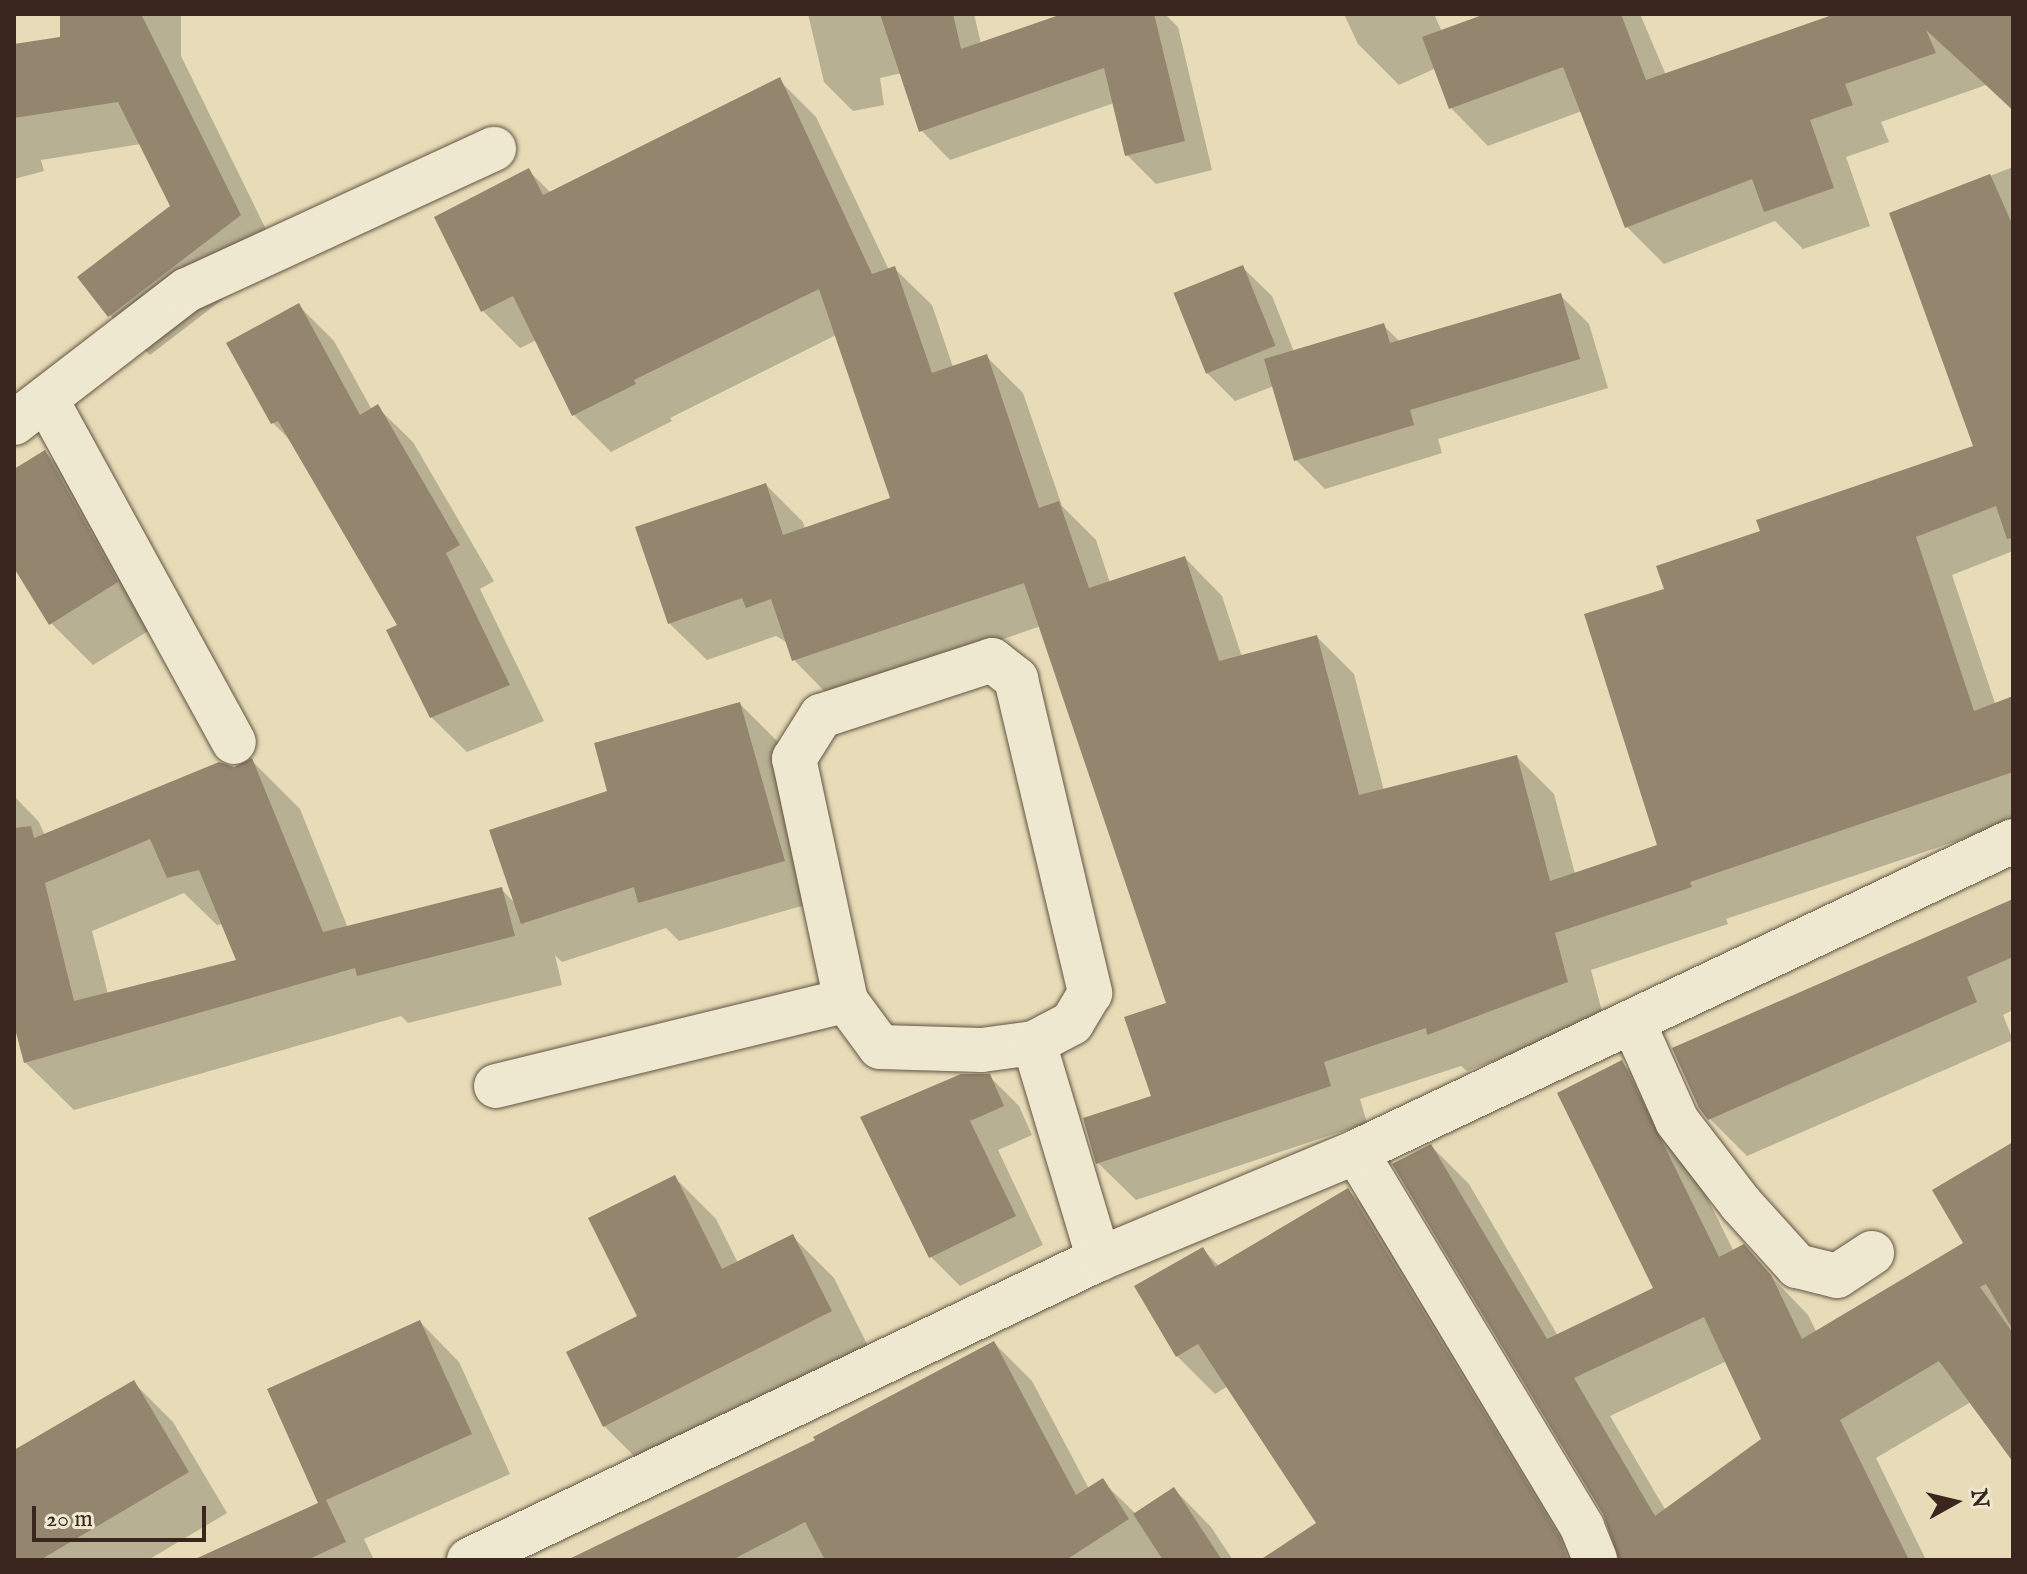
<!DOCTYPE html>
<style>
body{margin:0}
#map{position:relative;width:2027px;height:1574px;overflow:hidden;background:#e7dcb7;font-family:"IM FELL English",serif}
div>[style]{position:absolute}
.shadow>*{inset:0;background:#0003}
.building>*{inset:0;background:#94856e;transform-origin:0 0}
.roads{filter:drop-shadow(0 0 2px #655444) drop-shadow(0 0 2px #655444)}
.minor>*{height:44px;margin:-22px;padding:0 22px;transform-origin:22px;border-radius:22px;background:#efe8d0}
span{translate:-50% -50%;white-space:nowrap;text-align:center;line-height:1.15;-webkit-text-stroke:7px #efe8d0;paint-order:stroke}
.frame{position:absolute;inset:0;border:16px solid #3a261e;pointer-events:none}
.north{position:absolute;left:1915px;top:1462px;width:80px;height:80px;-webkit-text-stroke:6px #efe8d0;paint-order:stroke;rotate:82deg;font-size:22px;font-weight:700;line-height:32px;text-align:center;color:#3a261e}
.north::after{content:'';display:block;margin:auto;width:28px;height:36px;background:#3a261e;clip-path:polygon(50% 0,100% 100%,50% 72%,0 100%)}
.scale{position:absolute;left:32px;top:1506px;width:174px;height:36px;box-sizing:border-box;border:4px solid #3a261e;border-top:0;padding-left:10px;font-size:24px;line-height:28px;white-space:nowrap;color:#3a261e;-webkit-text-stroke:6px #efe8d0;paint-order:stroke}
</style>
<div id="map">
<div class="shadow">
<i style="clip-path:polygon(62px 14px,181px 14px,181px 56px,279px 256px,150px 355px,110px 315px,173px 207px,141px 144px,41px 160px,44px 171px,14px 179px,14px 46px,62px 39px)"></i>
<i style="clip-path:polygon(808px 14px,974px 14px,981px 44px,1068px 14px,1165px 14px,1178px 27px,1212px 170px,1156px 184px,1127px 155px,1114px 103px,950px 160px,921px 130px,902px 73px,880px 78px,884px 105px,853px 111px,824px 82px)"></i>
<i style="clip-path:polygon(1344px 14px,1434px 14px,1442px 32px,1491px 14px,1640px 14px,1666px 75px,1841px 14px,2013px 14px,2013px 111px,1986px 85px,1881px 122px,1889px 142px,1846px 157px,1870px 226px,1803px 249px,1775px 221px,1664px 264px,1627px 227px,1582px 111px,1488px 146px,1451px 108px,1436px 68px,1399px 85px,1358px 44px)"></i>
<i style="clip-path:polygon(779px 80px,816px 117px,889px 270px,894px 268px,932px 305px,953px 367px,986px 356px,1023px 393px,1062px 506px,1096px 540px,1110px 583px,1185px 558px,1222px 596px,1242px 657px,1317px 637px,1354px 674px,1384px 791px,1517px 757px,1554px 794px,1575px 874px,1659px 846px,1666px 591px,1762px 533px,1976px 447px,1891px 214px,2013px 167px,2013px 551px,1952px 575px,2013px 757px,2013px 822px,1726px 919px,1728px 924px,1591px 970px,1604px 1019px,1467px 1071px,1461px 1066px,1360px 1099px,1367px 1123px,1136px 1200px,1098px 1163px,1153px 1097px,1168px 1004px,1041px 626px,831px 698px,794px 660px,788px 643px,776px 636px,707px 660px,669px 623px,766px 485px,803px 522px,805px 529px,892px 499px,836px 335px,670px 418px,672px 421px,611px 452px,574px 415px,537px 340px,520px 348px,483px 311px,529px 171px,551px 193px)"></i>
<i style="clip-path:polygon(1242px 267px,1272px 296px,1294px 352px,1384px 326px,1400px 342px,1560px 295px,1589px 324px,1608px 388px,1438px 439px,1442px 453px,1325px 489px,1296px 460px,1274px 386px,1235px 401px,1206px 372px)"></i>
<i style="clip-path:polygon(299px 306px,334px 341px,372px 410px,377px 407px,413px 442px,494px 581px,480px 589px,544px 721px,467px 752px,431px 717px,400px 626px,295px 445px,273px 423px)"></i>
<i style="clip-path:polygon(45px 452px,87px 494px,158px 625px,93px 665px,51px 623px,14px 564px,14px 471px)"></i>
<i style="clip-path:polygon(evenodd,740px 704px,779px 743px,823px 900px,679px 941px,666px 928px,562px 962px,555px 955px,562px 985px,408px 1023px,401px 1016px,74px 1110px,25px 1062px,14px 1016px,14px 796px,39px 822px,45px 836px,252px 761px,300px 809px,348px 928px,502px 890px,517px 905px,609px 792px,740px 704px,184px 893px,217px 925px,223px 924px,239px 961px,108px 994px,92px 931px,184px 893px)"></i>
<i style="clip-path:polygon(2013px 901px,2013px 1010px,2003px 1015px,2013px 1040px,1747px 1156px,1709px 1118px)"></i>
<i style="clip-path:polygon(evenodd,1621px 1062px,1659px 1100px,1734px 1252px,1743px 1247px,1808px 1315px,1817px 1333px,1966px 1244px,2013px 1144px,2013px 1458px,1971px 1402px,1876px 1458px,1926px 1560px,1621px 1560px,1605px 1513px,1431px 1146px,1469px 1184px,1558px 1336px,1655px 1289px,1621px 1062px,1727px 1361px,1764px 1440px,1666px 1511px,1610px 1416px,1727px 1361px)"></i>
<i style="clip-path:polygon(989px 1076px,1019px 1106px,1032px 1135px,998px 1150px,1043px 1245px,960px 1286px,931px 1257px,863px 1118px)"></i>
<i style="clip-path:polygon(674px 1177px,716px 1219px,738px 1263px,792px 1236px,834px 1278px,872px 1354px,646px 1468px,604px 1426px,640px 1317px)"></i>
<i style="clip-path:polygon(1348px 1190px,1386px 1228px,1586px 1560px,1264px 1560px,1319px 1523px,1228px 1386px,1215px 1394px,1177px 1356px,1203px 1250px,1220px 1267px)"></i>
<i style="clip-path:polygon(420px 1322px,459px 1362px,510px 1474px,364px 1539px,374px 1560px,234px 1560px,321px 1504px)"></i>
<i style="clip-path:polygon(994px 1343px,1032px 1381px,1089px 1489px,1102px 1481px,1136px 1514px,1174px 1489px,1211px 1527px,1233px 1560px,572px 1560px,818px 1441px)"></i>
<i style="clip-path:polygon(133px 1382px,173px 1422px,227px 1513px,148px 1560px,14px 1560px,14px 1453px)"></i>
</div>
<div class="building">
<i style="clip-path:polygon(60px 14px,141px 14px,241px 215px,108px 317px,77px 277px,170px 206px,118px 102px,14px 118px,14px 44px,60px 37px)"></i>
<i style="clip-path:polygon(880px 14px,953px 14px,961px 49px,1062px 14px,1154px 14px,1185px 141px,1125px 156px,1104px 68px,919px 132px)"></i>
<i style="clip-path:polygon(1485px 14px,1621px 14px,1646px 80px,1835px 14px,2013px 14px,2013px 110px,1926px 30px,1936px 53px,1845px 84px,1853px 105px,1810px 120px,1834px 188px,1764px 212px,1752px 179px,1625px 228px,1563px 67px,1449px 109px,1422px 37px)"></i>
<i style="clip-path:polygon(780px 77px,872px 274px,895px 266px,932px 373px,987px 354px,1039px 508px,1059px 501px,1089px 588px,1185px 556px,1219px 661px,1317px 635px,1359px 795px,1517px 755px,1550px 881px,1657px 845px,1584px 614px,1664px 589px,1656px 566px,1760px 531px,1756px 520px,1973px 446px,1889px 213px,1990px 174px,2013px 226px,2013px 538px,2007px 539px,1996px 506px,1916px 537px,1974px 711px,2013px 696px,2013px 772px,1690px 882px,1692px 887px,1555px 933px,1568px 982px,1427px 1035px,1426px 1028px,1324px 1062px,1331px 1086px,1096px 1164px,1083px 1118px,1151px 1096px,1124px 1017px,1166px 1003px,1024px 583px,792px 661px,771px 599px,746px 608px,742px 598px,668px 624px,635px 527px,766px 483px,783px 535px,890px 498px,819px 289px,634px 380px,636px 384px,572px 416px,513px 296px,481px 312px,434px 217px,529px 168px,543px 195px)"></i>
<i style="left:1243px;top:265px;width:87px;height:75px;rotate:68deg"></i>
<i style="clip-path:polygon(1561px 293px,1580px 359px,1410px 410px,1414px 425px,1294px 461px,1264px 359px,1384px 323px,1390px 343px)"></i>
<i style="clip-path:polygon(299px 303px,360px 415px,378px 404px,460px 545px,446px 553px,510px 685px,430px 718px,386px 630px,397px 625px,278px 421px,271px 424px,226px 343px)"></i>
<i style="clip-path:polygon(45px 450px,118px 582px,49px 625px,14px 568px,14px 469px)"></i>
<i style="clip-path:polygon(740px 702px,785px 861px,638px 903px,634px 887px,521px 924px,489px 830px,607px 791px,594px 743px)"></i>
<i style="clip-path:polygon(evenodd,252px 758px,323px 932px,502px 887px,515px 936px,357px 976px,355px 968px,24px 1063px,14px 1025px,14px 828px,31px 826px,34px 838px,219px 762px,234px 767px,252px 758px,150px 839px,167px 878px,199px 870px,236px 960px,74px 1001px,45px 883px,150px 839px)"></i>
<i style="clip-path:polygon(2013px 899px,2013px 957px,1967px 977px,1977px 1002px,1708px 1120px,1699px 1108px,1672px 1048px)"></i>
<i style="clip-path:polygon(evenodd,1622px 1060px,1719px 1257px,1744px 1244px,1771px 1275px,1802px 1339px,1963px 1243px,1932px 1190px,2013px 1142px,2013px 1330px,1986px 1284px,1980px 1287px,2013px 1333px,2013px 1462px,1939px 1361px,1840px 1420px,1909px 1560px,1619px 1560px,1603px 1514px,1392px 1164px,1431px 1144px,1547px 1339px,1653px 1288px,1557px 1093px,1622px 1060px,1704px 1317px,1761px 1439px,1655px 1516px,1574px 1378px,1704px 1317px)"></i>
<i style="clip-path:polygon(961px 1074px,990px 1074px,1004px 1106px,970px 1121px,1016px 1216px,929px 1258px,860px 1117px)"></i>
<i style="clip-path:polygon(675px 1175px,722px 1269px,793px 1234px,832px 1311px,603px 1427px,566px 1352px,637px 1316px,588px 1218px)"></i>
<i style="clip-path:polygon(1348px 1188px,1560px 1538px,1568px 1560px,1260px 1560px,1316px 1523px,1198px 1344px,1176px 1357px,1134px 1286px,1203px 1247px,1215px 1267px)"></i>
<i style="clip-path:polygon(420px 1320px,472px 1434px,326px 1500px,346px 1542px,307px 1560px,193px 1560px,318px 1503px,267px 1389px)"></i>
<i style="clip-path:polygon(994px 1341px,1076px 1495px,1103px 1478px,1129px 1519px,1066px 1560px,825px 1560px,805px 1522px,732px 1560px,567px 1560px,815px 1440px,813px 1437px)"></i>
<i style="clip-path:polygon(134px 1380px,189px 1472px,40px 1560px,14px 1560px,14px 1450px)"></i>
<i style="clip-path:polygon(1174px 1487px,1222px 1560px,1163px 1560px,1133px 1514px)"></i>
</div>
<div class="roads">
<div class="minor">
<i style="left:46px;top:399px;width:391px;rotate:61.3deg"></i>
<i style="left:14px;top:423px;width:218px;rotate:-37.6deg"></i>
<i style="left:187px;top:290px;width:338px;rotate:-24.7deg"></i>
<i style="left:846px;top:1001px;width:248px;rotate:-102.1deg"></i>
<i style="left:794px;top:759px;width:51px;rotate:-57.9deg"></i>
<i style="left:821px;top:716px;width:180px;rotate:-18.1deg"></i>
<i style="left:992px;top:660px;width:31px;rotate:38deg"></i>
<i style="left:1016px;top:679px;width:323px;rotate:76.7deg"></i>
<i style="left:1090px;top:993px;width:35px;rotate:121deg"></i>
<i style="left:1072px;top:1023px;width:43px;rotate:152.2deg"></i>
<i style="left:1633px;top:1022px;width:108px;rotate:66deg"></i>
<i style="left:1677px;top:1121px;width:105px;rotate:52.4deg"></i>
<i style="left:1741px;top:1204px;width:84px;rotate:47.9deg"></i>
<i style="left:1797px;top:1266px;width:41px;rotate:14deg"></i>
<i style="left:1837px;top:1276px;width:42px;rotate:-33.3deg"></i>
<i style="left:496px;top:1086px;width:360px;rotate:-13.7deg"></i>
<i style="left:846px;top:1001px;width:57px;rotate:53.5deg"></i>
<i style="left:880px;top:1047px;width:102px;rotate:1.7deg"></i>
<i style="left:982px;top:1050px;width:52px;rotate:-7.7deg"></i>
<i style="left:1034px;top:1043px;width:226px;rotate:73.3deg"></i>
<i style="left:1356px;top:1152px;width:438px;rotate:58.9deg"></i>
<i style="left:1582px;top:1527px;width:35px;rotate:68deg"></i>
<i style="left:469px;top:1560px;width:698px;rotate:-25.54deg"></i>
<i style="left:1099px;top:1259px;width:278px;rotate:-22.6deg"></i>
<i style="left:1356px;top:1152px;width:727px;rotate:-25.33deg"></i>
</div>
</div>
<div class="frame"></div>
<div class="north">N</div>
<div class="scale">20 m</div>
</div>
